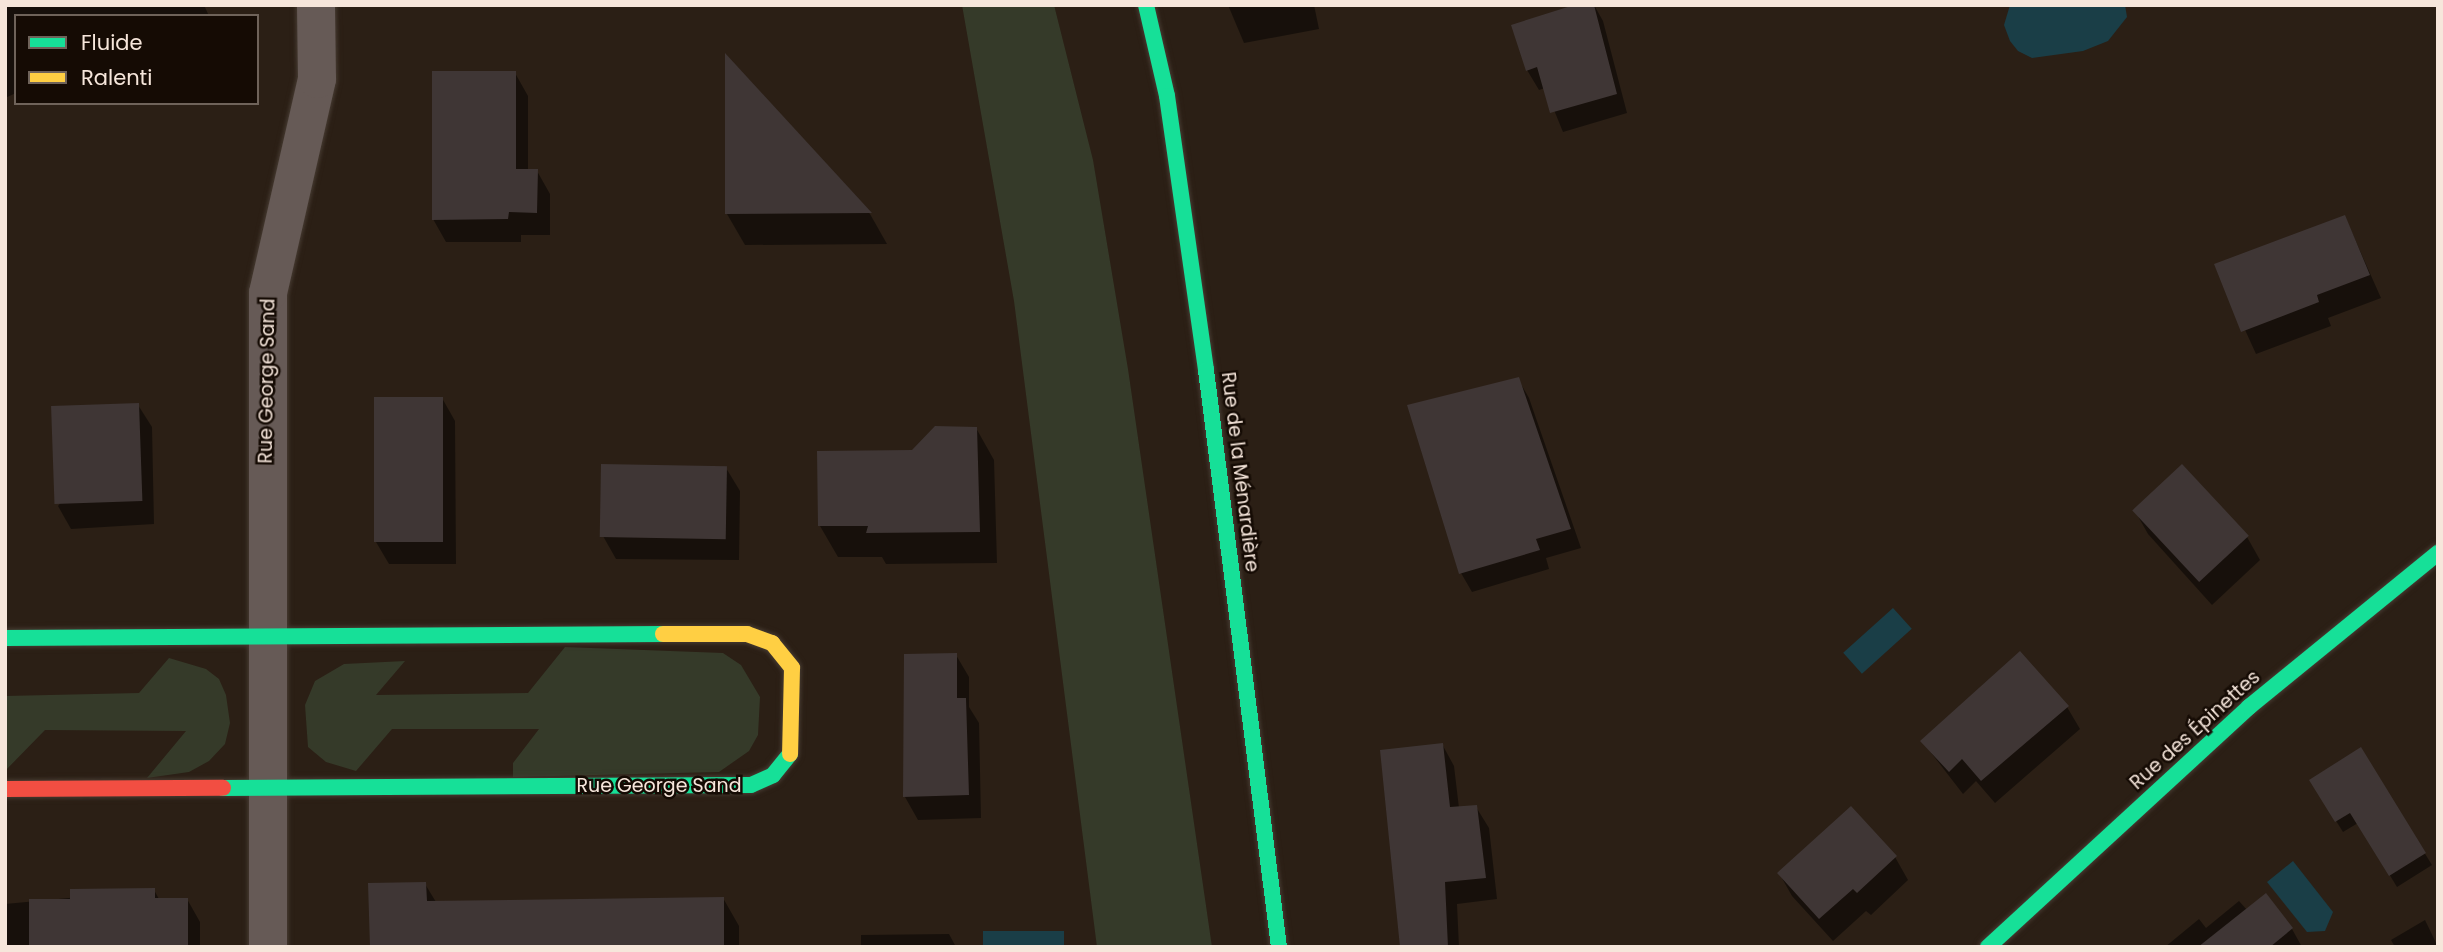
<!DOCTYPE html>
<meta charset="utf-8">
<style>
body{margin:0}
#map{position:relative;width:2443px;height:952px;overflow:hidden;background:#2b1f15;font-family:Poppins,sans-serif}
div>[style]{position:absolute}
.green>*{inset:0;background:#353a29}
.water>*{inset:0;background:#1a3e47;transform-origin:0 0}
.shadow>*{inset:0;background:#0007}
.building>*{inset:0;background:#3f3635;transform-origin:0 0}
.roads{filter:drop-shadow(0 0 2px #463b32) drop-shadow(0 0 2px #463b32)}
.street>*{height:38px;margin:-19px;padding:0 19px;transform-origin:19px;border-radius:19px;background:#665a56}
.fast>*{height:16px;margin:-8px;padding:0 8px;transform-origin:8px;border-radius:8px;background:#16e098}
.slow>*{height:16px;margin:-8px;padding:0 8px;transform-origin:8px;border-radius:8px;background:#ffcf43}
.jam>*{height:16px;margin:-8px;padding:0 8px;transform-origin:8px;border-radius:8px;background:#f24e42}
span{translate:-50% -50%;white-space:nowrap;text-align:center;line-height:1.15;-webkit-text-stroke:5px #150b04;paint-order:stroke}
.street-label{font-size:19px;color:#f6e6db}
.frame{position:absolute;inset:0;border:7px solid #f6e6db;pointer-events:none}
.legend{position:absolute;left:14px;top:14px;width:245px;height:91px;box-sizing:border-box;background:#150b04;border:2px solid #6f635a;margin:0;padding:9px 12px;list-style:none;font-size:21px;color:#f6e6db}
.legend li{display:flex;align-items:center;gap:14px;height:35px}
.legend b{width:35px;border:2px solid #6f635a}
</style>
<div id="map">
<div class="green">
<i style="clip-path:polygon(962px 5px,1054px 5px,1093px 160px,1128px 369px,1212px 947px,1097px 947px,1014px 301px)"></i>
<i style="clip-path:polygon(565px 647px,723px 653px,741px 665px,760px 697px,758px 735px,749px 751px,719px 772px,513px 777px,513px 763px,539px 729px,392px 729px,356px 771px,326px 762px,308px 747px,305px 705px,315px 681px,344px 664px,405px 661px,376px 695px,528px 693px)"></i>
<i style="clip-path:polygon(169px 658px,206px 669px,219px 679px,226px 695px,230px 723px,225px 744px,209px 761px,189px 772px,147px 778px,186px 731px,45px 730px,5px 771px,5px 696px,139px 693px)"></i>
</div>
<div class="water">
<i style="clip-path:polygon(2010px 5px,2125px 5px,2127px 17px,2108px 41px,2083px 51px,2032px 58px,2018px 51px,2010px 41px,2004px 25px)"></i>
<i style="left:1893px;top:608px;width:28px;height:67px;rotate:48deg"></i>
<i style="clip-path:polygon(2293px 861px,2333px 912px,2325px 931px,2307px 932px,2267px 882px)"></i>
<i style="left:1064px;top:931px;width:16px;height:81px;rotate:90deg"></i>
</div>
<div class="shadow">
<i style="clip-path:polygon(204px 5px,209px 16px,16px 16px,16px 93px,5px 98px,5px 6px)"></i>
<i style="clip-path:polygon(1228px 5px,1314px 5px,1319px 29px,1244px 43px)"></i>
<i style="clip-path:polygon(1594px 5px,1603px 21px,1627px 113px,1563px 132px,1545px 88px,1539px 90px,1527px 70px)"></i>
<i style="clip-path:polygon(726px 57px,870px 214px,887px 244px,745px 245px,727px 214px)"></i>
<i style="clip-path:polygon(515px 73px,528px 96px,528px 171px,537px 171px,550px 194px,550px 235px,521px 235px,521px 242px,446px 242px,433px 219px)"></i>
<i style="clip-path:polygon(2345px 217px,2381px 298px,2328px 318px,2331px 326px,2256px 354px,2216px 266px)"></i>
<i style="clip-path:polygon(1518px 379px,1529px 398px,1581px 548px,1546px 558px,1549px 569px,1472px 592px,1461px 573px,1409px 407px)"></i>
<i style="clip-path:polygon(442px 398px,455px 421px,456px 564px,389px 564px,376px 542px)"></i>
<i style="clip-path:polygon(138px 405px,152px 427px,154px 524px,71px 529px,58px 506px)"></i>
<i style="clip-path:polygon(976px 428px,994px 460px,997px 563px,886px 564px,882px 557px,838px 557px,820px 526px,913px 451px)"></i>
<i style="clip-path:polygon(2182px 467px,2247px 537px,2260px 560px,2212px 605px,2148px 534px,2135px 511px)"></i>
<i style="clip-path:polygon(726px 468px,740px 491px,739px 560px,616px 559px,603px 536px)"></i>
<i style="clip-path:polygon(956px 655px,969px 677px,969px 707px,979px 723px,981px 818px,918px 820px,905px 797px)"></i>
<i style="clip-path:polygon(2067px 707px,2080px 729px,1995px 803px,1976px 781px,1963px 794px,1922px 741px)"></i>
<i style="clip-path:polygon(1442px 744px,1454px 766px,1459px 808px,1476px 807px,1489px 828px,1497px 899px,1457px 904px,1459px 947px,1401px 947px)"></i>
<i style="clip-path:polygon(2360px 749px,2432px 865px,2397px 887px,2358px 823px,2343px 832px,2318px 792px)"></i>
<i style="clip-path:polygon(1895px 857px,1908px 880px,1871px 915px,1866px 911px,1833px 941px,1792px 896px,1779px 873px)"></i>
<i style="clip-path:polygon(425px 884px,436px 902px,723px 898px,739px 926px,739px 947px,371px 947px)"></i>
<i style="clip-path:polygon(154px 890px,159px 899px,187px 899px,200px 922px,200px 947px,5px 947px,5px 904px)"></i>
<i style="clip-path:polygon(2239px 901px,2247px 910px,2292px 929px,2302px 947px,2165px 947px,2199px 919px,2206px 928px)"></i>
<i style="clip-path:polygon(2425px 920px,2438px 947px,2395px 947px,2391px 940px)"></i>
<i style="clip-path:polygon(949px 934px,956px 947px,861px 947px,861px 935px)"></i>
</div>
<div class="building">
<i style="clip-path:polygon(1574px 5px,1594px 5px,1617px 94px,1550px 113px,1537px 67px,1526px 71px,1511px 25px)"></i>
<i style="clip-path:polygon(725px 53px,872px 213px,725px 214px)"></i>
<i style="clip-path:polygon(432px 71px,516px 71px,516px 169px,538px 169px,537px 213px,509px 212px,508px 219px,432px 220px)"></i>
<i style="clip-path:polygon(2345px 215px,2370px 275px,2317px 295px,2319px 302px,2241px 332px,2214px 264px)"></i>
<i style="clip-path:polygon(1519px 377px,1571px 529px,1536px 539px,1540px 550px,1459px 574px,1407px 405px)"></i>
<i style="left:374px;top:397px;width:69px;height:145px"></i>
<i style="left:139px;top:403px;width:98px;height:88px;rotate:88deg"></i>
<i style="clip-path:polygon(935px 426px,977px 427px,980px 532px,866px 533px,868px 526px,818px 526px,817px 451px,912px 450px)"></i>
<i style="left:601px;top:464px;width:126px;height:73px;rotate:1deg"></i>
<i style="left:2182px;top:464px;width:98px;height:68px;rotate:47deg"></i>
<i style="clip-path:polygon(2020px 651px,2069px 706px,1981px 781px,1962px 759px,1949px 772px,1920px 741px)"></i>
<i style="clip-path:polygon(957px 653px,957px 698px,966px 698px,969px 795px,903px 797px,904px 654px)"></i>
<i style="clip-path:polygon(1443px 743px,1450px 807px,1477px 805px,1486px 878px,1445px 882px,1448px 947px,1400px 947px,1380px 750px)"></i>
<i style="clip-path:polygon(2361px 747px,2426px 853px,2389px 876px,2350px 813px,2335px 822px,2309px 780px)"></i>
<i style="clip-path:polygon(1851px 806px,1897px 856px,1857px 893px,1853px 889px,1819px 919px,1777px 873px)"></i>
<i style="clip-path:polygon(426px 882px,427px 901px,724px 897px,724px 947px,370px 947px,368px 883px)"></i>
<i style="clip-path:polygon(155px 888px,155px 898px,188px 898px,188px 947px,29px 947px,29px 899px,70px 899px,70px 889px)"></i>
<i style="clip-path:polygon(2266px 893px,2293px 928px,2270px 947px,2198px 947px)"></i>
</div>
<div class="roads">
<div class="street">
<i style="left:268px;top:947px;width:654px;rotate:-90deg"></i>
<i style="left:268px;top:293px;width:220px;rotate:-77.1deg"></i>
<i style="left:317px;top:79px;width:74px;rotate:-90.8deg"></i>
</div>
<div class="fast">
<i style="left:1146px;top:5px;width:93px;rotate:77deg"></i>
<i style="left:1167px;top:96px;width:277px;rotate:81.9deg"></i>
<i style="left:1206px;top:370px;width:582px;rotate:82.79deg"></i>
<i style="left:5px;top:638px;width:658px;rotate:-0.35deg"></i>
<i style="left:223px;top:788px;width:528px;rotate:-0.33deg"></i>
<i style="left:751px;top:785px;width:24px;rotate:-24deg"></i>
<i style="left:773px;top:775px;width:27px;rotate:-51deg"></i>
<i style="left:1988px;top:947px;width:355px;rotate:-42.6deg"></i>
<i style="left:2249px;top:707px;width:244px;rotate:-39.2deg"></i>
</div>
<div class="slow">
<i style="left:663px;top:634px;width:84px"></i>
<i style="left:747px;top:634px;width:27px;rotate:20deg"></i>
<i style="left:772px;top:643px;width:32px;rotate:51deg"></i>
<i style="left:792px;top:668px;width:86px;rotate:91.3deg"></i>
</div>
<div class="jam">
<i style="left:5px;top:789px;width:218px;rotate:-0.3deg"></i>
</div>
</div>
<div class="street-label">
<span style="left:267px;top:381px;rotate:-89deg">Rue George Sand</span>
<span style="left:1240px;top:472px;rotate:83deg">Rue de la Ménardière</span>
<span style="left:2195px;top:730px;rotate:-42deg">Rue des Épinettes</span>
<span style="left:659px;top:786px">Rue George Sand</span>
</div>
<div class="frame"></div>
<ul class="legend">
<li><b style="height:9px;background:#16e098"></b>Fluide</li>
<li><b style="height:9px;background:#ffcf43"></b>Ralenti</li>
</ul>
</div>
